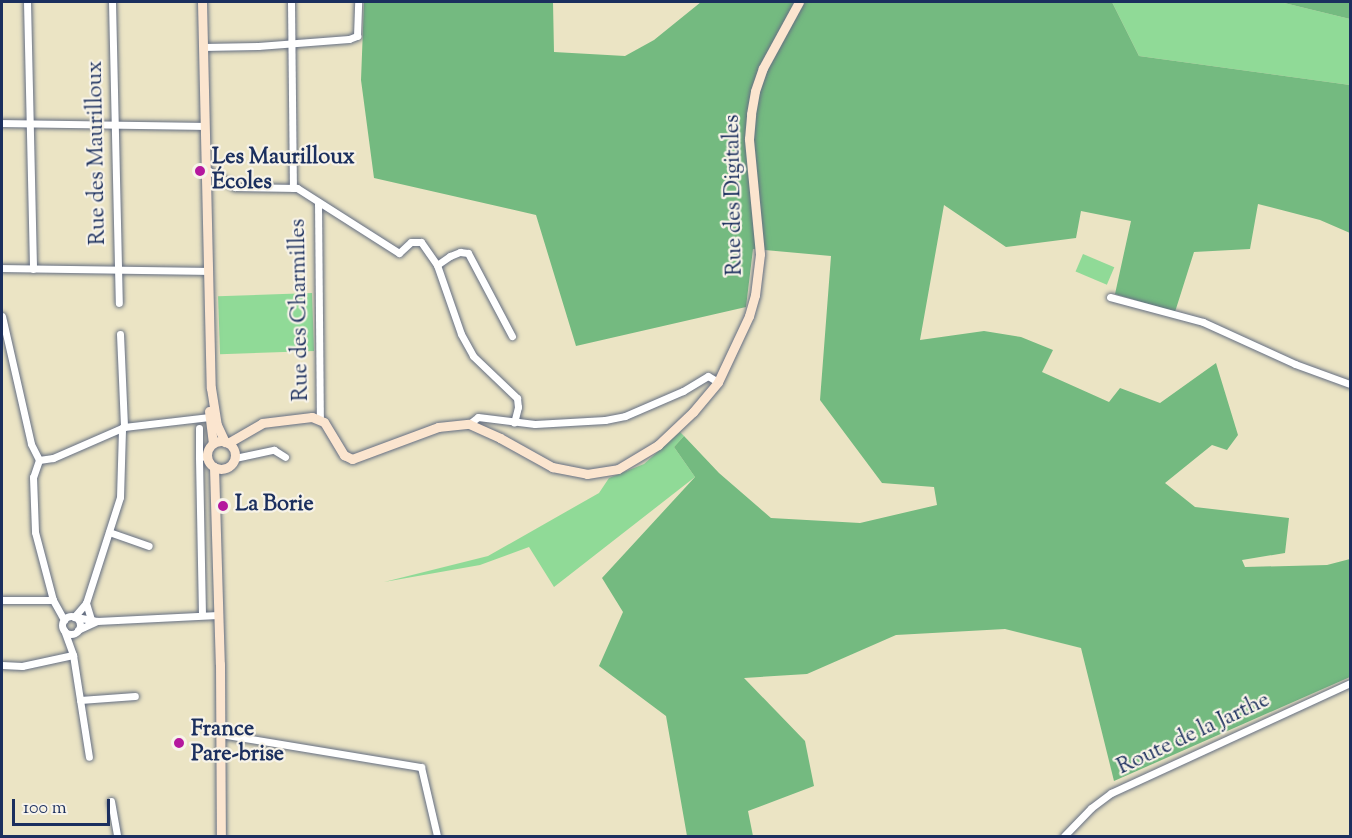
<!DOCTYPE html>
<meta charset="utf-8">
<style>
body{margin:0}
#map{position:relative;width:1352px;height:838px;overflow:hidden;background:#ebe4c4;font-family:"Sorts Mill Goudy",serif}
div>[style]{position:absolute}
.green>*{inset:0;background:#90da97;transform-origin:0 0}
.forest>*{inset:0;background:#74ba80}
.roads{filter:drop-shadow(0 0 2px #646e82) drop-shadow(0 0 2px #646e82)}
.street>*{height:7px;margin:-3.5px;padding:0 3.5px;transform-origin:3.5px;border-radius:3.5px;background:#fff}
.street>.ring{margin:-3.5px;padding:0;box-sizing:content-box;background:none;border:7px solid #fff;border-radius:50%}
.secondary>*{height:9px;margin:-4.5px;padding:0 4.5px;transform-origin:4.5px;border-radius:4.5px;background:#fbe5cf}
.secondary>.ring{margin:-4.5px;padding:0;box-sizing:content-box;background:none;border:9px solid #fbe5cf;border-radius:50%}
.dots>*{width:16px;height:16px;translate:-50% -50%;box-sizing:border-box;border:3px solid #f7f3e8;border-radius:50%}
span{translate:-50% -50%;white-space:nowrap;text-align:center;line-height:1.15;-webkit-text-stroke:4.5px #f7f3e8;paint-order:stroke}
.street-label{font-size:22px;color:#1b2f5e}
.poi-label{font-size:22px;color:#1b2f5e;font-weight:700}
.left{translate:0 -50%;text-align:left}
.frame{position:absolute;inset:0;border:3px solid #1b2f5e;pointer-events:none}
.scale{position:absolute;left:12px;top:799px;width:98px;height:27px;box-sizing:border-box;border:3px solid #1b2f5e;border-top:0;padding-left:8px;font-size:18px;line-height:21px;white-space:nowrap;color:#1b2f5e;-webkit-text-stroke:4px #f7f3e8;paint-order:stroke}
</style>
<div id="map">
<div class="green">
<i style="clip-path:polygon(1112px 2px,1280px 2px,1350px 19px,1350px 85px,1139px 56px)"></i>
<i style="left:1083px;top:254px;width:34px;height:19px;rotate:23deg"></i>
<i style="left:312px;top:293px;width:58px;height:94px;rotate:88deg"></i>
<i style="clip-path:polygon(680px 432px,684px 436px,674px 447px,695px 477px,554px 587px,529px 547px,480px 565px,384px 582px,488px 556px,599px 493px,609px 478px,644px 464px)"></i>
</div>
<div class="forest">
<i style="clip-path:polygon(364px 2px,553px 2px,554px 52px,625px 56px,654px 40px,701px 2px,1112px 2px,1139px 56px,1350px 85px,1350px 233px,1320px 220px,1258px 204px,1250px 249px,1194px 252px,1175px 312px,1115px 294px,1131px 221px,1081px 211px,1076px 238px,1006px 247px,944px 205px,920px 340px,984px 331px,1021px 337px,1053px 350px,1042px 372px,1109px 402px,1120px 388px,1160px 403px,1216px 363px,1238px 435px,1227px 450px,1212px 445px,1165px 483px,1195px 507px,1289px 518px,1285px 553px,1242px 560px,1245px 567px,1327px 565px,1350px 559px,1350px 677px,1114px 781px,1081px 648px,1005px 629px,896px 635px,807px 674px,744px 678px,805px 741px,814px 786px,748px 811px,753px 836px,687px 836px,666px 716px,599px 666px,623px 612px,602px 578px,695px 477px,674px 447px,684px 436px,719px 473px,771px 518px,860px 523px,937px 505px,934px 487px,882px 483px,820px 400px,831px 256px,753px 249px,746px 307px,576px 346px,536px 215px,374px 178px,361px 80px)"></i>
<i style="clip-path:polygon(1280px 2px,1350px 2px,1350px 19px)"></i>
</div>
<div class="roads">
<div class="street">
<i style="left:27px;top:2px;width:267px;rotate:88.7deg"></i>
<i style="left:112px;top:2px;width:301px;rotate:88.7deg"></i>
<i style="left:291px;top:2px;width:186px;rotate:89.4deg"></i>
<i style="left:203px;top:47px;width:55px;rotate:-1deg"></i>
<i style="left:258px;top:46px;width:91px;rotate:-4.4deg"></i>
<i style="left:349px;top:39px;width:9px;rotate:-21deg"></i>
<i style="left:357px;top:36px;width:34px;rotate:-88deg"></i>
<i style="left:2px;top:123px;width:203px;rotate:0.8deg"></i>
<i style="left:206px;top:169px;width:34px;rotate:32deg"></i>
<i style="left:235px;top:187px;width:62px;rotate:0.9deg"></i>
<i style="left:297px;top:188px;width:121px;rotate:32.5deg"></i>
<i style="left:399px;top:253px;width:16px;rotate:-43deg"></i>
<i style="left:411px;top:242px;width:10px"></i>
<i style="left:421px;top:242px;width:28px;rotate:55deg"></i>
<i style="left:437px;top:265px;width:73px;rotate:70.8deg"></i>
<i style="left:461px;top:334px;width:25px;rotate:61deg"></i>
<i style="left:473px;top:356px;width:61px;rotate:43.7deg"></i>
<i style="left:517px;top:398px;width:9px;rotate:84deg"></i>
<i style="left:518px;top:407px;width:16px;rotate:104deg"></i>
<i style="left:318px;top:202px;width:216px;rotate:89.5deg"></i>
<i style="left:437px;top:265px;width:16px;rotate:-35deg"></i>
<i style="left:450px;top:256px;width:11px;rotate:-22deg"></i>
<i style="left:460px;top:252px;width:8px;rotate:7deg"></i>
<i style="left:468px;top:253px;width:94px;rotate:62.1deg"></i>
<i style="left:2px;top:268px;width:207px;rotate:0.8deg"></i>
<i style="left:1110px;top:297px;width:96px;rotate:15deg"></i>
<i style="left:1203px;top:322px;width:101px;rotate:24.5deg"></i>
<i style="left:1295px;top:364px;width:59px;rotate:20deg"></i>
<i style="left:2px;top:316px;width:131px;rotate:77.2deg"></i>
<i style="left:31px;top:444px;width:18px;rotate:63deg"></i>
<i style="left:120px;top:334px;width:93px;rotate:87.5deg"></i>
<i style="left:469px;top:424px;width:11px;rotate:-38deg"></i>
<i style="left:478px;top:417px;width:57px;rotate:7deg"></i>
<i style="left:535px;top:424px;width:70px;rotate:-3.3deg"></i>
<i style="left:605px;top:420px;width:20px;rotate:-11deg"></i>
<i style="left:625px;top:416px;width:63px;rotate:-23.3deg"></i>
<i style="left:683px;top:391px;width:29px;rotate:-31deg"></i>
<i style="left:708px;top:376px;width:12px;rotate:31deg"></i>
<i style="left:199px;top:428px;width:29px;rotate:90deg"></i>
<i style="left:235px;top:458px;width:40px;rotate:-12deg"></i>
<i style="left:274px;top:450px;width:13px;rotate:32deg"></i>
<i style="left:39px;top:460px;width:14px;rotate:-8deg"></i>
<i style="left:53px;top:458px;width:77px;rotate:-23.6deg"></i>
<i style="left:124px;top:427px;width:86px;rotate:-6.7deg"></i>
<i style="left:209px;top:417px;width:4px;rotate:56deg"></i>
<i style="left:39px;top:460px;width:18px;rotate:109deg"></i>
<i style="left:33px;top:477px;width:55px;rotate:87.9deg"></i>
<i style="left:35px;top:532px;width:70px;rotate:75.2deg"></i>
<i style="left:53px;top:600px;width:23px;rotate:61deg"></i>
<i style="left:109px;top:532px;width:42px;rotate:19.3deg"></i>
<i style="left:2px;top:600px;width:51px"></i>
<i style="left:86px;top:603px;width:111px;rotate:-72.2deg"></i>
<i style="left:120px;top:497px;width:69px;rotate:-88.3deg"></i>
<i style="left:202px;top:615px;width:158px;rotate:-91.1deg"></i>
<i style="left:199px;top:457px;width:8px;rotate:-7deg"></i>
<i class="ring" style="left:62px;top:616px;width:11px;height:11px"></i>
<i style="left:74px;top:617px;width:18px;rotate:-49deg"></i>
<i style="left:86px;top:603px;width:17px;rotate:73deg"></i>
<i style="left:76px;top:617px;width:21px;rotate:11deg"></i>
<i style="left:97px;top:621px;width:21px;rotate:155deg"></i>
<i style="left:97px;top:621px;width:121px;rotate:-2.8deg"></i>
<i style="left:64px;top:630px;width:27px;rotate:70deg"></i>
<i style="left:73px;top:655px;width:103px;rotate:81.1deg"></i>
<i style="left:2px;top:665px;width:20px;rotate:3deg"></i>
<i style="left:22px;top:666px;width:52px;rotate:-12.2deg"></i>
<i style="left:80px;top:700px;width:55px;rotate:-4.2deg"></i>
<i style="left:221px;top:734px;width:203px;rotate:9.4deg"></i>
<i style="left:421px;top:767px;width:71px;rotate:76.9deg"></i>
<i style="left:111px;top:801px;width:36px;rotate:80deg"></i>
<i style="left:1064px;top:836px;width:39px;rotate:-46deg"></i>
<i style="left:1091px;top:808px;width:25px;rotate:-37deg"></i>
<i style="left:1111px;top:793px;width:263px;rotate:-24.7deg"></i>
</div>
<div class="secondary">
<i style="left:202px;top:2px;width:386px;rotate:88.7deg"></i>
<i style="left:211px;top:388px;width:37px;rotate:81deg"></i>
<i style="left:217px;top:425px;width:19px;rotate:65deg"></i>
<i style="left:209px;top:411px;width:32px;rotate:83deg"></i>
<i class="ring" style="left:207px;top:441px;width:19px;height:19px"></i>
<i style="left:228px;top:443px;width:39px;rotate:-30deg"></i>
<i style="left:262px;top:423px;width:50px;rotate:-6.8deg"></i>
<i style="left:312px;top:417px;width:13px;rotate:23deg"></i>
<i style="left:324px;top:422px;width:39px;rotate:59deg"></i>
<i style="left:344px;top:455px;width:9px;rotate:27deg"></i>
<i style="left:352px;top:459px;width:92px;rotate:-20.4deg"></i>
<i style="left:438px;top:427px;width:31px;rotate:-6deg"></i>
<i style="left:469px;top:424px;width:34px;rotate:24deg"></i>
<i style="left:500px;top:438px;width:60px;rotate:29.1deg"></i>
<i style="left:552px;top:467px;width:36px;rotate:11deg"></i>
<i style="left:587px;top:474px;width:31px;rotate:-9deg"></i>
<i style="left:618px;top:469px;width:47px;rotate:-31deg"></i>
<i style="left:658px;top:445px;width:48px;rotate:-43.3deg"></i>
<i style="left:693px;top:412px;width:39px;rotate:-50deg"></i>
<i style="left:718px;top:382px;width:73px;rotate:-64.8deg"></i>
<i style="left:749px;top:316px;width:22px;rotate:-74deg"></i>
<i style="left:755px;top:295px;width:41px;rotate:-83deg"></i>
<i style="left:760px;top:254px;width:116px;rotate:-95.5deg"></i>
<i style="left:749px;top:139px;width:25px;rotate:-85deg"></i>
<i style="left:751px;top:114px;width:23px;rotate:-80deg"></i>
<i style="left:755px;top:91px;width:24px;rotate:-71deg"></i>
<i style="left:763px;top:68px;width:75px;rotate:-61.4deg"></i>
<i style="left:214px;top:467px;width:197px;rotate:88.3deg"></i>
<i style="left:220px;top:664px;width:172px;rotate:89.7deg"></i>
</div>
</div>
<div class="dots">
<i style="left:200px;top:171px;background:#b5179e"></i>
<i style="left:223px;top:506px;background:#b5179e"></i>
<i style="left:179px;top:743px;background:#b5179e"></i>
</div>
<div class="street-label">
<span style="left:98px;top:153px;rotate:-91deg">Rue des Maurilloux</span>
<span style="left:735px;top:195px;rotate:-91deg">Rue des Digitales</span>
<span style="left:301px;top:310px;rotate:-91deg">Rue des Charmilles</span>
<span style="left:1194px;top:735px;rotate:-25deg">Route de la Jarthe</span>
</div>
<div class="poi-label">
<span class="left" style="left:212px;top:171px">Les Maurilloux<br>Écoles</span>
<span class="left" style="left:235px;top:506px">La Borie</span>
<span class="left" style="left:191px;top:743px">France<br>Pare-brise</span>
</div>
<div class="frame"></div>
<div class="scale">100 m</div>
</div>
